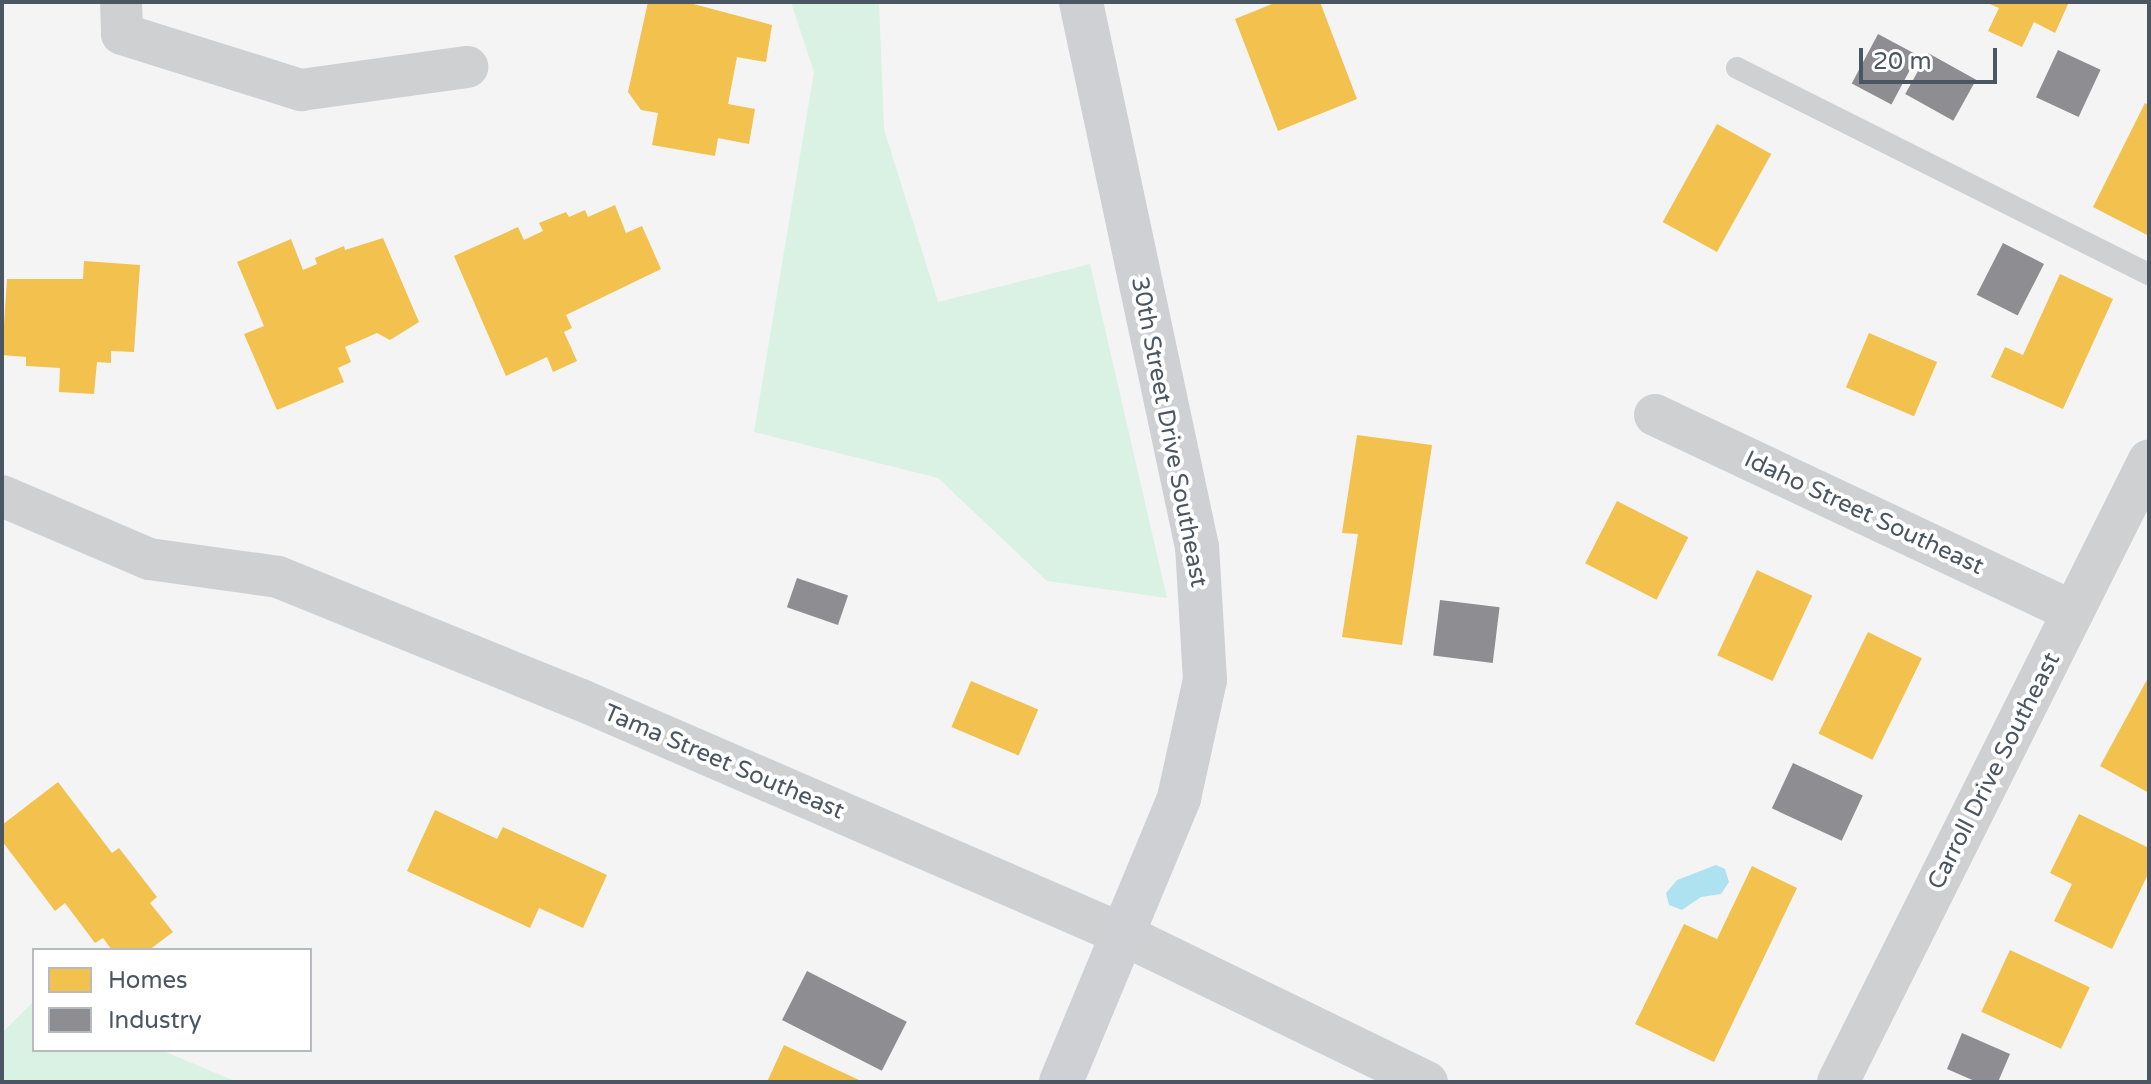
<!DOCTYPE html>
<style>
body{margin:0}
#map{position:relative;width:2151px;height:1084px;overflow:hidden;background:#f4f4f4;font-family:"Varela Round",sans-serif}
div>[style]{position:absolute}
.green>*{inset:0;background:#d9f2e3}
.water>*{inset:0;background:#aee2f0}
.homes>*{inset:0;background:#f2c14e;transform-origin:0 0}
.industry>*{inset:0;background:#8d8d92;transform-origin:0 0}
.lane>*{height:22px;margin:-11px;padding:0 11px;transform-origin:11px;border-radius:11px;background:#ced0d2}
.street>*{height:42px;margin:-21px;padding:0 21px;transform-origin:21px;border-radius:21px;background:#ced0d2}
.secondary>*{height:44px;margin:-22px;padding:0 22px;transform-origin:22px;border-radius:22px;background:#ced0d4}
span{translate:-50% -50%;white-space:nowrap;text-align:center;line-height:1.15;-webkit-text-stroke:8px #fff;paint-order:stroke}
.street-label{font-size:24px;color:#4a5661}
.frame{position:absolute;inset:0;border:4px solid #4a5661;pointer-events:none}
.legend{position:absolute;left:32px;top:948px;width:280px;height:104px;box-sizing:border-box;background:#fff;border:2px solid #b7bbc0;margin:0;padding:10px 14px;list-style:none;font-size:24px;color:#4a5661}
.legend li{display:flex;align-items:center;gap:16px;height:40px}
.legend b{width:40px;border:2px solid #b7bbc0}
.scale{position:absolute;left:1859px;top:48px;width:138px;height:36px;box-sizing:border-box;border:4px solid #4a5661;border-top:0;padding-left:10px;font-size:24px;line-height:28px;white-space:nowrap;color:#4a5661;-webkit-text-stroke:6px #fff;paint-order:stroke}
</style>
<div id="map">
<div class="green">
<i style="clip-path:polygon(791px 2px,879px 2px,884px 129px,938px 302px,1090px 264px,1167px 598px,1047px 581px,938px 478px,754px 432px,814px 72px)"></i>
<i style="clip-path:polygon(34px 1001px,34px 1050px,161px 1050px,237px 1082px,2px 1082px,2px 1033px)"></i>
</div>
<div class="water">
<i style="clip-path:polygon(1716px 865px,1725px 869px,1729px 882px,1721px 894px,1701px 897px,1682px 910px,1669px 905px,1666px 893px,1677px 880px)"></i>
</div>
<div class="homes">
<i style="clip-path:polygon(648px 2px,686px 2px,772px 25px,766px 62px,737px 57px,728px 104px,755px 109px,749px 144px,718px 138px,715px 156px,652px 145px,658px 113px,641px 110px,628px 92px)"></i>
<i style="clip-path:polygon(1277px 2px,1320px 2px,1357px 99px,1278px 131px,1235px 19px)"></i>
<i style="clip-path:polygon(1985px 2px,2069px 2px,2055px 33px,2034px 22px,2022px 47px,1988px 31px,1999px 8px)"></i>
<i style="clip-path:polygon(2145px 103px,2149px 105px,2149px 236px,2093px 207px)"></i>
<i style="left:1717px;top:124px;width:62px;height:112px;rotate:29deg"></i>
<i style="clip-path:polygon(615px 205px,626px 233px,642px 226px,661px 269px,566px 315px,572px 328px,564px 332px,577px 361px,553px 372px,547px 357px,506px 376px,454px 256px,518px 227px,524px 240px,543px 231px,539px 223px,566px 212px,569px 217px,585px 210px,588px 217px)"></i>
<i style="clip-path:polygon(383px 238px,419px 322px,390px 340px,377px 333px,345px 347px,351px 362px,338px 368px,344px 382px,277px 410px,244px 334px,264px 326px,237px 262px,291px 239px,303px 270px,317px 264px,315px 258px,344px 246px,345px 250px)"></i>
<i style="clip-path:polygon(84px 261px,140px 265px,134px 352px,111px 351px,111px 363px,97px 362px,94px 394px,59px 392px,60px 368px,26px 366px,26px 357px,2px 355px,7px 279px,83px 279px)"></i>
<i style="clip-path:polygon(2060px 274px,2113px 299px,2063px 409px,1991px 377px,2005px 347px,2023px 355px)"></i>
<i style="left:1869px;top:333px;width:74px;height:59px;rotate:23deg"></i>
<i style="clip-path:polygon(1357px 435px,1432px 445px,1402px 645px,1342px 637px,1358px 534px,1342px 533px)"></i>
<i style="left:1617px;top:501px;width:80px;height:70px;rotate:27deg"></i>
<i style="left:1757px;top:570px;width:61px;height:94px;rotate:25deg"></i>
<i style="left:1868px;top:632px;width:60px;height:113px;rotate:26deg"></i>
<i style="clip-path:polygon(2149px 676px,2149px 793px,2100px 766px)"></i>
<i style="left:971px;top:681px;width:73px;height:50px;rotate:23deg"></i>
<i style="clip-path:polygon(58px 782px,112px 853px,119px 848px,157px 897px,150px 903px,173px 932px,149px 950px,112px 950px,103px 938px,95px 943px,65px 903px,55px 911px,2px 841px,2px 825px)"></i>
<i style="clip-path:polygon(435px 810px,497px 839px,503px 827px,607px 875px,583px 928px,539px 908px,530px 928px,407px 871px)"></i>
<i style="clip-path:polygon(2079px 814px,2149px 848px,2149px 872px,2112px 949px,2054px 921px,2072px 884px,2050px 873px)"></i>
<i style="clip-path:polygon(1752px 866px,1797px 888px,1714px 1062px,1635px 1024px,1684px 924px,1717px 939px)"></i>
<i style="left:2010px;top:950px;width:88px;height:68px;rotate:25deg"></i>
<i style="clip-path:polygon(784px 1045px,859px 1080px,858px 1082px,767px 1082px)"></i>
</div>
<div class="industry">
<i style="left:1878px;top:34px;width:45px;height:56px;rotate:28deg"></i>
<i style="left:2058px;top:50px;width:47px;height:52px;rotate:25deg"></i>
<i style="left:1928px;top:53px;width:55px;height:47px;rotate:29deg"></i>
<i style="left:2003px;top:243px;width:46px;height:58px;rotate:27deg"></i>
<i style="left:797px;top:578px;width:54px;height:31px;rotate:19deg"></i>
<i style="left:1440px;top:600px;width:60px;height:56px;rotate:7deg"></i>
<i style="left:1793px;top:763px;width:77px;height:50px;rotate:25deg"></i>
<i style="left:807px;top:971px;width:112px;height:55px;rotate:27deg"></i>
<i style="clip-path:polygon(1962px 1033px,2010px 1054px,1998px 1082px,1977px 1082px,1947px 1069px)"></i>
</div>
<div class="lane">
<i style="left:1737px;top:68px;width:461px;rotate:26.6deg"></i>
</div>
<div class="street">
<i style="left:121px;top:2px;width:32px;rotate:88deg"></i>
<i style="left:122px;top:34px;width:188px;rotate:17.4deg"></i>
<i style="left:301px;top:90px;width:168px;rotate:-7.9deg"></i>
<i style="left:1655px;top:415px;width:462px;rotate:25.2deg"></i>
<i style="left:2px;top:496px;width:160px;rotate:23.2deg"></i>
<i style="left:149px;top:559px;width:130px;rotate:7.9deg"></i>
<i style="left:278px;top:577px;width:325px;rotate:22.1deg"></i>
<i style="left:579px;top:699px;width:592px;rotate:23.4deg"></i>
<i style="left:1122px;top:934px;width:339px;rotate:25.9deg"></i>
<i style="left:1838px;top:1082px;width:695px;rotate:-63.43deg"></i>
</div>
<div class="secondary">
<i style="left:1061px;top:1082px;width:308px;rotate:-67.4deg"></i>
<i style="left:1179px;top:798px;width:121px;rotate:-77.6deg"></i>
<i style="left:1205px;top:680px;width:133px;rotate:-93.4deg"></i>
<i style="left:1197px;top:547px;width:557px;rotate:-102.02deg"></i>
</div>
<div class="street-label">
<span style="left:1169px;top:432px;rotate:79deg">30th Street Drive Southeast</span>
<span style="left:1864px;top:513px;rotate:25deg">Idaho Street Southeast</span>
<span style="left:724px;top:762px;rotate:23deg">Tama Street Southeast</span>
<span style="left:1994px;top:771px;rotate:-63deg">Carroll Drive Southeast</span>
</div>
<div class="frame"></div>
<ul class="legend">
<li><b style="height:22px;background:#f2c14e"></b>Homes</li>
<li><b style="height:22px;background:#8d8d92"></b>Industry</li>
</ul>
<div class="scale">20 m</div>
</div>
